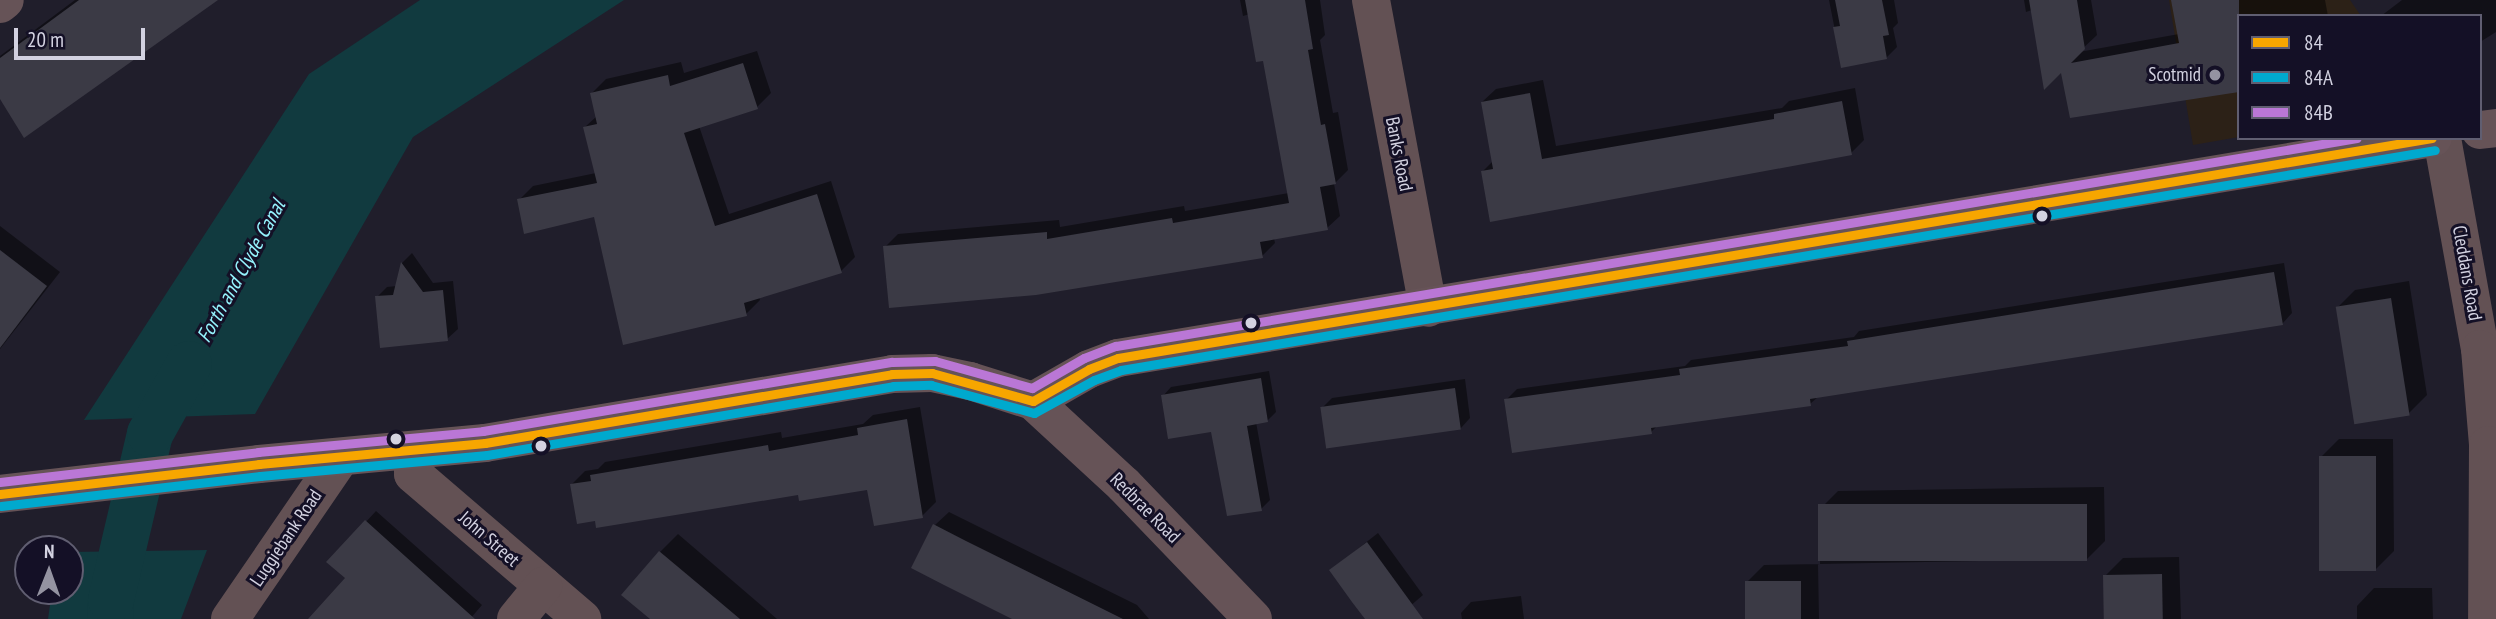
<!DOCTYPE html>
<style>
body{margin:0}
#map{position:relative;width:2496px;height:619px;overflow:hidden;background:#201e2b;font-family:"PT Sans Narrow",sans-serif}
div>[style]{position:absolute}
.commercial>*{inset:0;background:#2c2117}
.water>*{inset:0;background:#113a3f}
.shadow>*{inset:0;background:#0007}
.canal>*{height:46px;margin:-23px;padding:0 23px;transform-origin:23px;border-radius:23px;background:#113a3f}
.building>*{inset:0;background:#3b3a45;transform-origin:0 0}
.street>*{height:38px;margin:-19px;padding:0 19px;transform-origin:19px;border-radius:19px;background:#635154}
.secondary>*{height:38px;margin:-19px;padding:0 19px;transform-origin:19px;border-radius:19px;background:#665357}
.bus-1>*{height:9px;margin:-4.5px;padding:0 4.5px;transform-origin:4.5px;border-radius:4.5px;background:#f7a600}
.bus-2>*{height:9px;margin:-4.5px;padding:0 4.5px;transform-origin:4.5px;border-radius:4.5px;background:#00a9ce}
.bus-3>*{height:9px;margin:-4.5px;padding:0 4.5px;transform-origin:4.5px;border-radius:4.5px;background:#ba77d6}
.dots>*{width:19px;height:19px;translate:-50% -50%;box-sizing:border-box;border:4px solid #141026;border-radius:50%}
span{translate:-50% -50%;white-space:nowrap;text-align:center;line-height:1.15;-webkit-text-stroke:6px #141026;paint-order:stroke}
.poi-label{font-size:19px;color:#d3d2e1}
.right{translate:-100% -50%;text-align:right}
.street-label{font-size:19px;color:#d3d2e1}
.water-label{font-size:21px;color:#95f3fd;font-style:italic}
.legend{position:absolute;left:2237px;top:14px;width:245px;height:126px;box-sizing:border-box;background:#141026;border:2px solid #605e71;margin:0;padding:9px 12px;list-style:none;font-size:21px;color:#d3d2e1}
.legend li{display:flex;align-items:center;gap:14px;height:35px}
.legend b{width:35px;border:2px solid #605e71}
.north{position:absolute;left:14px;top:535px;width:70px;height:70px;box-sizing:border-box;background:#141026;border:2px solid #605e71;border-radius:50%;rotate:1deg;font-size:19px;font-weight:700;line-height:28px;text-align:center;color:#d3d2e1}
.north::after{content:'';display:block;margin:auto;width:24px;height:32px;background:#9493a1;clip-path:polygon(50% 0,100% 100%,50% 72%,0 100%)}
.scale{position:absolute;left:14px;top:28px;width:131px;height:32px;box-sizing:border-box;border:4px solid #d3d2e1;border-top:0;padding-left:9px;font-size:21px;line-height:24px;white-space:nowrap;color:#d3d2e1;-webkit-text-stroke:5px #141026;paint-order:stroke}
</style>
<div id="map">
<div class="commercial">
<i style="clip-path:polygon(2169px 0,2350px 0,2361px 16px,2239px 16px,2239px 137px,2193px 145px)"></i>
</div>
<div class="water">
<i style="clip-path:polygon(420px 0,624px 0,413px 137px,255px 414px,84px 420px,309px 74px)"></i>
<i style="clip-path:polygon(207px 550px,181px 619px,48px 619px,52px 591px,70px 591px,70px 552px)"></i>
</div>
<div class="shadow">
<i style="clip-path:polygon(75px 0,205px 0,0 96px,0 56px)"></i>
<i style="clip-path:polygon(1240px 0,1320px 0,1325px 35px,1320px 40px,1333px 113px,1338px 112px,1348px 170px,1334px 184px,1340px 216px,1327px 228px,1274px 238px,1275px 243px,1262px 256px,885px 247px,898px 234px,1059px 220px,1060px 227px,1184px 206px,1185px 211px,1289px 193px,1264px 59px,1250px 14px,1243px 16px)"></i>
<i style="clip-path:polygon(1829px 0,1894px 0,1898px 23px,1893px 28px,1897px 47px,1886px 58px,1842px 66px)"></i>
<i style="clip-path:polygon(2024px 0,2091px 0,2097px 35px,2079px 52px,2179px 34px,2173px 0,2325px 0,2328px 16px,2239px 16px,2239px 89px,2062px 69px,2032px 10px,2026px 12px)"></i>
<i style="clip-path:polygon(2402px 0,2496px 0,2496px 32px,2480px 42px,2480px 16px,2381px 16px)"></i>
<i style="clip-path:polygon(757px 51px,771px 93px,757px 107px,699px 126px,729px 214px,831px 181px,855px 257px,841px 271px,759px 296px,760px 300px,746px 314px,596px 215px,519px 200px,533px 186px,596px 173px,585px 127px,597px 116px,592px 93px,606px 79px,681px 62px,684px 73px)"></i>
<i style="clip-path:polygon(1543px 80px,1556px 146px,1782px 108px,1789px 101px,1855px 88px,1864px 140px,1851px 153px,1482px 172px,1493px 161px,1482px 102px,1496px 89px)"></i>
<i style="clip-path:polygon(0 226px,60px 272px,0 349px)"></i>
<i style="clip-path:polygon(412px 253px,433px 283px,453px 281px,458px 329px,447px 339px,377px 297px,387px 287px,397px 286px,402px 263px)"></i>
<i style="clip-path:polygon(2284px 263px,2292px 313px,2282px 324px,1819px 396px,1810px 404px,1657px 426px,1651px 432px,1506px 400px,1517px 389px,1685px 366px,1691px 360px,1854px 337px,1859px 331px)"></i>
<i style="clip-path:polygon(2409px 281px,2427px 395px,2409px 413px,2338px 307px,2355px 290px)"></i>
<i style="clip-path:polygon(1269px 371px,1276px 412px,1268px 420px,1256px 422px,1270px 500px,1261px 509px,1213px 430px,1163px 396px,1171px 387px)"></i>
<i style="clip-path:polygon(1465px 379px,1470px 418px,1460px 429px,1322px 408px,1332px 398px)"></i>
<i style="clip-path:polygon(920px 407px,936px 502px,922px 516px,869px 488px,800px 493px,596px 519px,572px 484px,585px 471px,598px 469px,605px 462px,781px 432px,782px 438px,863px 424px,873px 415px)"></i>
<i style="clip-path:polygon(2339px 439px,2393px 439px,2394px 551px,2376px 569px,2321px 457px)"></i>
<i style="clip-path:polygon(2104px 487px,2105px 541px,2087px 559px,1818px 564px,1819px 619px,1747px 619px,1746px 583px,1764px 565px,1820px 564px,1820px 509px,1838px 491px)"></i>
<i style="clip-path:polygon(376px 511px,482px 605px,470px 619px,311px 619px,347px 578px,329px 562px)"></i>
<i style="clip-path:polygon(949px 512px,1137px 605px,1149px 619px,1017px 619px,935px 525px)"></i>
<i style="clip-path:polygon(1378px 533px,1423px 595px,1395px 619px,1367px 619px,1331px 570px)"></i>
<i style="clip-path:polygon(678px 534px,777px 619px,653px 619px,660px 552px)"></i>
<i style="clip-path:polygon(2179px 557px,2181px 619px,2106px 619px,2105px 576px,2123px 558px)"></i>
<i style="clip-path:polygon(2374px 588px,2432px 588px,2433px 619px,2357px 619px,2357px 606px)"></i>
<i style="clip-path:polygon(1521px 596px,1524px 619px,1462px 619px,1461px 613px,1471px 602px)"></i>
</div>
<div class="canal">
<i style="left:110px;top:619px;width:19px;rotate:-87deg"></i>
<i style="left:111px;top:600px;width:171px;rotate:-76.8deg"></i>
<i style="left:150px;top:434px;width:80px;rotate:-60.9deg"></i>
</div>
<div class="building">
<i style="clip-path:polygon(79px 0,218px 0,24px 138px,0 99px,0 58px)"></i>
<i style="clip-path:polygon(1245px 0,1305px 0,1313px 49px,1308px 50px,1321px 125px,1325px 124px,1336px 184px,1320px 187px,1328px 230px,1260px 242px,1263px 258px,1036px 295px,889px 308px,883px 246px,1047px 232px,1047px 239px,1172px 218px,1173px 223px,1289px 203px,1263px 61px,1256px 62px)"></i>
<i style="clip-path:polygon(1835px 0,1882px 0,1889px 35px,1883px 36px,1887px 59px,1841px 68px,1833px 27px,1840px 26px)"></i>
<i style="clip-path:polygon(2029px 0,2077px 0,2085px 49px,2071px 63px,2179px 43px,2171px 0,2239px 0,2239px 92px,2070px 118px,2061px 73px,2044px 90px)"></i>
<i style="clip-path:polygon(743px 63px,758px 109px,684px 133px,715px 226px,817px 194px,842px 273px,744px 303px,747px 316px,623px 345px,594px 217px,524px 234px,517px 199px,597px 183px,583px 127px,597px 124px,590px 93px,668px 75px,670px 86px)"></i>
<i style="clip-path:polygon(1530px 93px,1542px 159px,1774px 119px,1774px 114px,1842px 101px,1852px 155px,1490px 222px,1481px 171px,1493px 169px,1481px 102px)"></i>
<i style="clip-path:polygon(0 250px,47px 286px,0 348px)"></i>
<i style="clip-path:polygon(401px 262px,423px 292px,443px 290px,448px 341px,380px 348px,375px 296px,393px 295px)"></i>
<i style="clip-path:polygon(2274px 272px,2283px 325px,1810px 399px,1811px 406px,1651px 428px,1652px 434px,1512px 453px,1504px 399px,1680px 375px,1679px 369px,1848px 346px,1847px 341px)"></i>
<i style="left:2391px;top:298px;width:119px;height:56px;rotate:81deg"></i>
<i style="clip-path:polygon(1261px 378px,1268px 422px,1247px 426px,1262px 511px,1227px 516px,1211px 432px,1168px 439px,1161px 395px)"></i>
<i style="left:1455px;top:388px;width:42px;height:136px;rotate:82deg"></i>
<i style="clip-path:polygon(907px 419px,923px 518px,874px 526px,867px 490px,799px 501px,798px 495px,596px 528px,595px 521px,577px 524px,570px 484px,591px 481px,590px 475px,768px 445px,769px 451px,858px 435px,857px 428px)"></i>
<i style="left:2319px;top:456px;width:57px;height:115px"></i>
<i style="left:2087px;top:504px;width:57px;height:269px;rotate:90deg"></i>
<i style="clip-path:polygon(365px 520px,436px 584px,475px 619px,308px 619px,345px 578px,326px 562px)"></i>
<i style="clip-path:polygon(933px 524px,966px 541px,1123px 619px,1012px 619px,944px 585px,911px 568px)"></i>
<i style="clip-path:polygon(1367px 542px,1423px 619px,1365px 619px,1352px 602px,1329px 570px)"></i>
<i style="clip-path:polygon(659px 551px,702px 587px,740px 619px,650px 619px,621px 595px)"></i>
<i style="left:2162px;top:574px;width:45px;height:59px;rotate:89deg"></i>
<i style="left:1801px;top:581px;width:38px;height:56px;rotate:90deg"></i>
</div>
<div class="street">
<i style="left:1371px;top:0;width:313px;rotate:79.5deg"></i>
<i style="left:2442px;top:138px;width:214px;rotate:79.8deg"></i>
<i style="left:2480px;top:349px;width:96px;rotate:85.2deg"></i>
<i style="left:2488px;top:445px;width:174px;rotate:90.3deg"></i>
<i style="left:412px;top:452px;width:22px;rotate:87deg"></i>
<i style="left:413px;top:474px;width:223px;rotate:40.6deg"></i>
<i style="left:230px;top:619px;width:196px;rotate:-55.6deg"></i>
<i style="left:516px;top:619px;width:43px;rotate:-50.7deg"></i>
</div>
<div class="secondary">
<i style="left:0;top:4px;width:6px;rotate:-39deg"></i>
<i style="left:2480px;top:130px;width:16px;rotate:-7deg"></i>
<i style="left:1033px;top:401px;width:64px;rotate:-29.7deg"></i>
<i style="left:1089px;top:369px;width:31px;rotate:-21deg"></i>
<i style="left:1118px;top:358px;width:1333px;rotate:-9.5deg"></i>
<i style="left:0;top:494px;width:261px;rotate:-6.6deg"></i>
<i style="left:259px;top:464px;width:227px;rotate:-5.3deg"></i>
<i style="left:485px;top:443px;width:413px;rotate:-9.6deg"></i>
<i style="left:892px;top:374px;width:40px;rotate:-1.4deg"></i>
<i style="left:932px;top:373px;width:39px;rotate:12deg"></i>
<i style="left:970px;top:381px;width:66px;rotate:17.6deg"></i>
<i style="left:1033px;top:401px;width:124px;rotate:42.7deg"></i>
<i style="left:1124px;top:485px;width:186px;rotate:46.1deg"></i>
</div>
<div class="bus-1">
<i style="left:0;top:494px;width:261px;rotate:-6.6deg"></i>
<i style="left:259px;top:464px;width:227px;rotate:-5.3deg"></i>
<i style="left:485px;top:443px;width:413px;rotate:-9.6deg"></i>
<i style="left:892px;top:374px;width:40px;rotate:-1.4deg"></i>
<i style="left:932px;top:373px;width:105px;rotate:15.5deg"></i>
<i style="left:1033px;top:401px;width:64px;rotate:-29.7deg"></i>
<i style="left:1089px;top:369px;width:31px;rotate:-21deg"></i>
<i style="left:1118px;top:358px;width:1332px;rotate:-9.5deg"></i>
</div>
<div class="bus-2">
<i style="left:1px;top:506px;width:261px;rotate:-6.6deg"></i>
<i style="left:260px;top:476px;width:228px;rotate:-5.3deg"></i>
<i style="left:487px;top:455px;width:412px;rotate:-9.6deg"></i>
<i style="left:893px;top:386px;width:38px;rotate:-2deg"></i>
<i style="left:931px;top:385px;width:107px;rotate:15.2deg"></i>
<i style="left:1034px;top:413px;width:68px;rotate:-28.8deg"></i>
<i style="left:1094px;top:380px;width:29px;rotate:-20deg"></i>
<i style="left:1121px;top:370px;width:1332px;rotate:-9.5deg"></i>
</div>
<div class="bus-3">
<i style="left:0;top:482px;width:260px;rotate:-6.6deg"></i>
<i style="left:258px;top:452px;width:226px;rotate:-5.3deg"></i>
<i style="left:483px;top:431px;width:415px;rotate:-9.6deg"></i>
<i style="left:892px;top:362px;width:43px;rotate:-1.3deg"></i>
<i style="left:935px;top:361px;width:101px;rotate:15.6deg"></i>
<i style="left:1032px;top:388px;width:60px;rotate:-30deg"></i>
<i style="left:1084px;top:358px;width:34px;rotate:-21deg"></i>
<i style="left:1116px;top:346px;width:1258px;rotate:-9.51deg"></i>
</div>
<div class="dots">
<i style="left:2215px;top:75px;background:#9493a1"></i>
<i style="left:2042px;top:216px;background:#d3d2e1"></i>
<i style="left:1251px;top:323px;background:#d3d2e1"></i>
<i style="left:396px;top:439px;background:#d3d2e1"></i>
<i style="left:541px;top:446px;background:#d3d2e1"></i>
</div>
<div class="poi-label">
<span class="right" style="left:2201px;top:75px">Scotmid</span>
</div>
<div class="street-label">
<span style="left:1399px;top:154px;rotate:79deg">Banks Road</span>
<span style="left:2467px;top:273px;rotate:80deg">Cleddans Road</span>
<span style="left:1145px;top:508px;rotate:45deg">Redbrae Road</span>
<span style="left:286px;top:538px;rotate:-56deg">Luggiebank Road</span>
<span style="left:489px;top:539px;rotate:41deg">John Street</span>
</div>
<div class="water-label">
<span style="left:241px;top:271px;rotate:-61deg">Forth and Clyde Canal</span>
</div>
<ul class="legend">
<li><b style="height:9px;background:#f7a600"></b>84</li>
<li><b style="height:9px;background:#00a9ce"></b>84A</li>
<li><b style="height:9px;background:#ba77d6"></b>84B</li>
</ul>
<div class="north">N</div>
<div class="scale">20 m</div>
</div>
